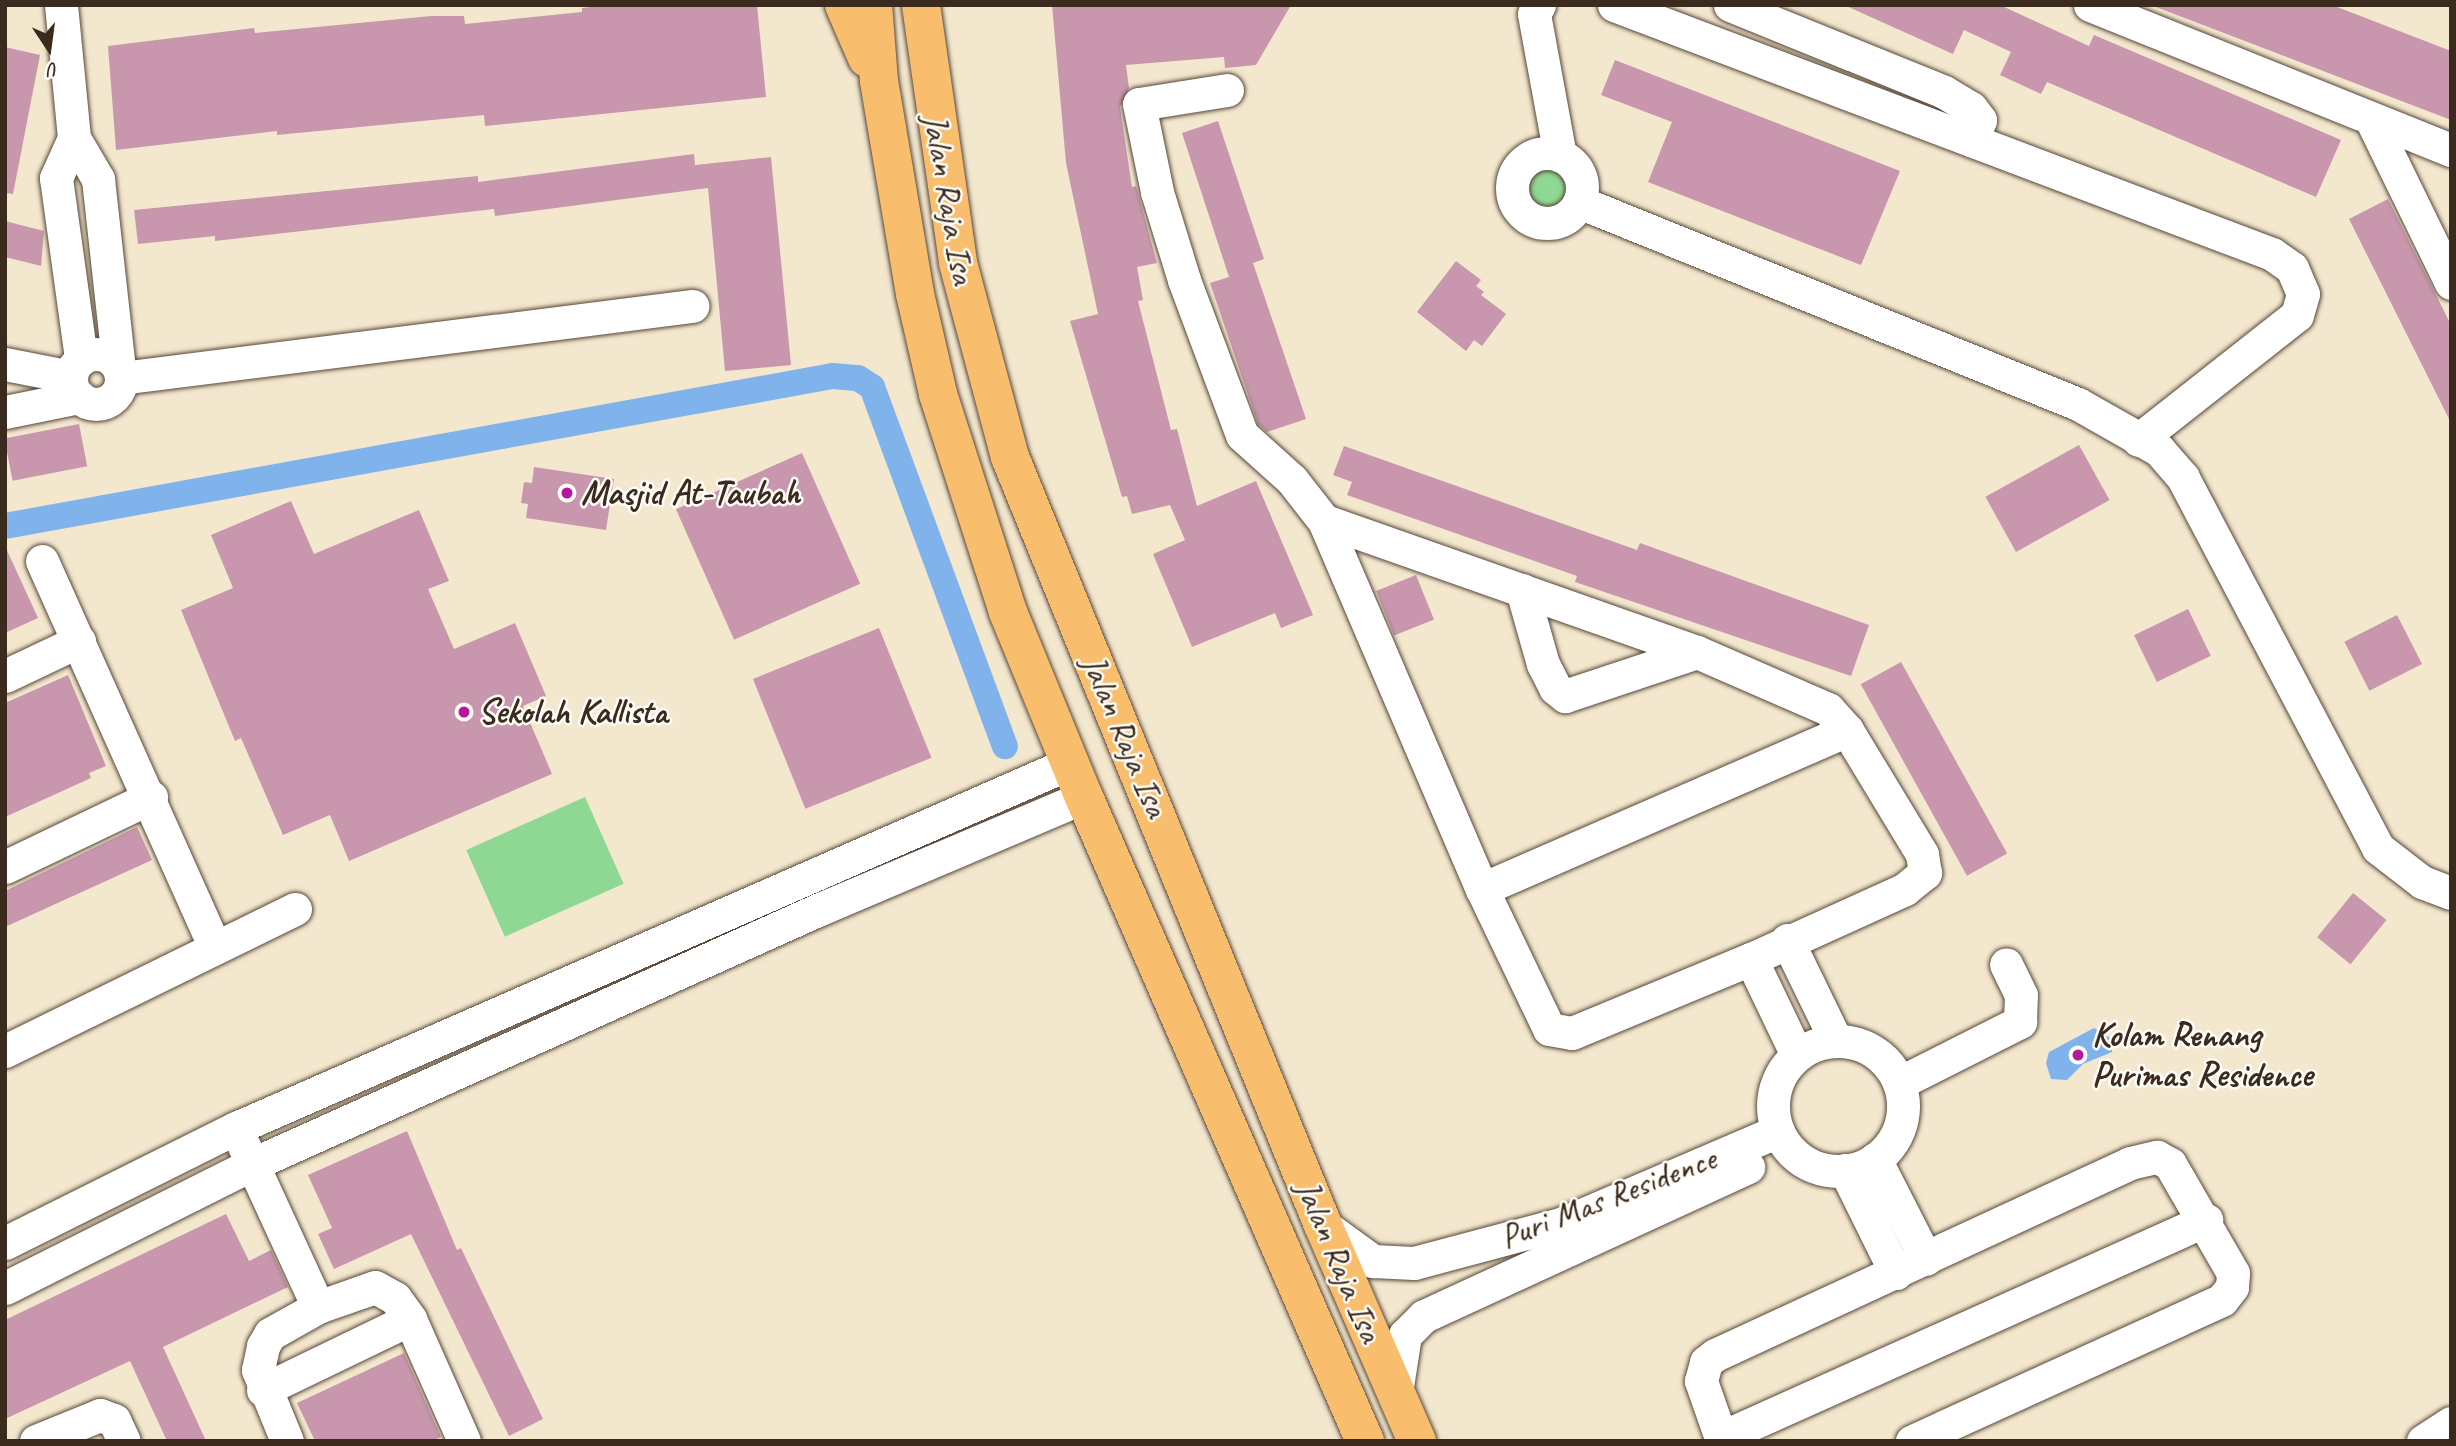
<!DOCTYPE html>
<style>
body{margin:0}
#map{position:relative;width:2456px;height:1446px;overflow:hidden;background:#f3e7ce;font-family:Caveat,sans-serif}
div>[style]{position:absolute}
.green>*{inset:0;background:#8fd894;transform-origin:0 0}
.round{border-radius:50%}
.water>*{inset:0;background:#80b2ec}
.canal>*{height:26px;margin:-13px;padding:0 13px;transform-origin:13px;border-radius:13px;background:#80b2ec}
.building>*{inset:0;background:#c897ae;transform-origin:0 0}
.roads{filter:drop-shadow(0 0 2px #574638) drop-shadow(0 0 2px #574638)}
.minor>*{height:33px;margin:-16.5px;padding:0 16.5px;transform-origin:16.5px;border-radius:16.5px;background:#fff}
.minor>.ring{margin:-16.5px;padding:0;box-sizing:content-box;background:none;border:33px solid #fff;border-radius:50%}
.major>*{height:38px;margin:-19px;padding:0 19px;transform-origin:19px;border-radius:19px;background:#f9be6d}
.dots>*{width:19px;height:19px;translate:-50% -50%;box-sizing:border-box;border:4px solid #fdfcf7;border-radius:50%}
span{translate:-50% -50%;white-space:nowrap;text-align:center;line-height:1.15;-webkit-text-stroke:5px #fdfcf7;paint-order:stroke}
.street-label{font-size:35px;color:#3b2a1e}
.poi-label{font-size:35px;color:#3b2a1e;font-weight:700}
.left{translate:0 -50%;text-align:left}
.frame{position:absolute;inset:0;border:7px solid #3b2a1e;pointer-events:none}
.north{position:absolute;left:14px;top:14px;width:70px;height:70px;-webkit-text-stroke:5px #fdfcf7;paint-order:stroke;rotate:167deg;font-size:19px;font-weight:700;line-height:28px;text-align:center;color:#3b2a1e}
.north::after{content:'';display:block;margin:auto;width:24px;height:32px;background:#3b2a1e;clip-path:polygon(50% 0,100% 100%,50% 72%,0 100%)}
</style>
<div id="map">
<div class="green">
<i class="round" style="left:1522px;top:165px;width:46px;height:46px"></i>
<i style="left:585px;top:797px;width:95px;height:130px;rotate:66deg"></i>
</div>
<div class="water">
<i style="clip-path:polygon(2094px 1028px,2112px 1039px,2112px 1052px,2083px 1064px,2067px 1080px,2051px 1079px,2046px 1063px,2049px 1052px)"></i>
</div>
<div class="canal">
<i style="left:5px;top:526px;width:841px;rotate:-10.27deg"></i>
<i style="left:833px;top:376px;width:25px;rotate:5deg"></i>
<i style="left:858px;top:378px;width:17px;rotate:33deg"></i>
<i style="left:872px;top:387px;width:383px;rotate:69.7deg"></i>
</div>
<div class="building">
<i style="clip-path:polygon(608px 5px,757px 5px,766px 97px,485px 126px,484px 115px,277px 135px,277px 131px,116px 150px,108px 46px,254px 28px,255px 33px,431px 16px,464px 16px,465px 24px,582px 12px,582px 8px)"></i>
<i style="clip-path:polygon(1052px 5px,1291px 5px,1256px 65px,1225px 68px,1224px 57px,1126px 65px,1129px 88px,1120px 107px,1132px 187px,1136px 186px,1157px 263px,1137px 267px,1143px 300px,1138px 301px,1171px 430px,1177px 429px,1197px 506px,1256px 481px,1313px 615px,1281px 628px,1275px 613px,1192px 647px,1153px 554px,1185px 540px,1170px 505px,1132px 514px,1127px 496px,1122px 497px,1070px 321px,1098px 314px,1066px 163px)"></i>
<i style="clip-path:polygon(1844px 5px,2000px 5px,2089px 46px,2094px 35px,2341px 140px,2316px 197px,2047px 82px,2041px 94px,2000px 75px,2011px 52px,1964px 30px,1953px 54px)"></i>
<i style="clip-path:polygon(2332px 5px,2451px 51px,2451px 120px,2156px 7px)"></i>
<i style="clip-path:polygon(5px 47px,40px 55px,13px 194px,5px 193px)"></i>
<i style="clip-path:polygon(1615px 60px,1900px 171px,1861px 265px,1648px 182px,1672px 122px,1601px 95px)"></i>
<i style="clip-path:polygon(1218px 121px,1264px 259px,1253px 263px,1306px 419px,1267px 432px,1258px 424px,1210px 283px,1229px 277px,1182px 133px)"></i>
<i style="clip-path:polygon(694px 154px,695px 165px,771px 157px,791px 365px,725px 371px,708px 188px,495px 216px,494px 209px,215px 241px,215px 236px,138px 244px,134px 210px,478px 176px,478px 182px)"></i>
<i style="clip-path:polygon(2388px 199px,2451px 325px,2451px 423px,2349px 219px)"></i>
<i style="clip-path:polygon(5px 221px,44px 231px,41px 266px,5px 257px)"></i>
<i style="clip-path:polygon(1456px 261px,1481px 280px,1476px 286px,1484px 292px,1481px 295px,1506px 314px,1482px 346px,1474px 340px,1466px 351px,1417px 312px)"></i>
<i style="left:79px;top:424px;width:43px;height:76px;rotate:79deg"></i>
<i style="left:2079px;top:445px;width:63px;height:107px;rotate:61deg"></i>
<i style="clip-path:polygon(1344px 446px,1637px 550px,1640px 543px,1869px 625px,1851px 676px,1575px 582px,1577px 576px,1347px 495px,1352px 482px,1333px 475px)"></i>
<i style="left:802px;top:453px;width:143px;height:138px;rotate:66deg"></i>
<i style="clip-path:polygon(534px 467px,614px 479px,606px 530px,526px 518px,528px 504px,521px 503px,524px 482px,532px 483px)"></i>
<i style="clip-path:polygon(291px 501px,314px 554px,419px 510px,449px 581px,428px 589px,454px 649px,515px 623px,546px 696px,523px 706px,552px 774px,349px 861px,330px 815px,283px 835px,241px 738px,235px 741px,181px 610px,233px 588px,211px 535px)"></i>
<i style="clip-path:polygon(5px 546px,38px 618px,5px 633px)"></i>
<i style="left:1416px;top:575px;width:48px;height:43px;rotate:68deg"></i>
<i style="left:2188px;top:609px;width:52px;height:60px;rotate:64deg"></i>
<i style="left:2397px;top:615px;width:55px;height:59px;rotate:63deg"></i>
<i style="left:879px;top:628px;width:140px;height:136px;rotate:68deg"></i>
<i style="left:1901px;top:662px;width:219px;height:46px;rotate:61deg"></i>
<i style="clip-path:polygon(68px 675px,106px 766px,89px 773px,91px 778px,5px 817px,5px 703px)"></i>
<i style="clip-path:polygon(137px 827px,152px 860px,5px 927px,5px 891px)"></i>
<i style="left:2353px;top:893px;width:43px;height:57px;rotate:39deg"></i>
<i style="clip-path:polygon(407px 1131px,457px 1250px,461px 1248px,543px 1419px,509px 1436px,411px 1234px,334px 1269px,318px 1234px,332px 1228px,308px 1175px)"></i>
<i style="clip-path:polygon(226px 1214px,249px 1261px,271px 1250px,288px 1287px,163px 1347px,206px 1441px,167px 1441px,130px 1361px,5px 1419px,5px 1320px)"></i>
<i style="clip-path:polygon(404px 1353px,441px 1437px,432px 1441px,315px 1441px,297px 1403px)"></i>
</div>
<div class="roads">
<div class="minor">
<i style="left:61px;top:5px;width:134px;rotate:84.4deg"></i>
<i style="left:74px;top:138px;width:48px;rotate:59.7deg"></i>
<i style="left:98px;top:179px;width:191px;rotate:83.7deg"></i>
<i style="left:1539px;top:5px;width:10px;rotate:119deg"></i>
<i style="left:1534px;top:14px;width:144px;rotate:79.6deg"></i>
<i style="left:1614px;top:5px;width:704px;rotate:20.73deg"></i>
<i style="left:2272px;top:254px;width:24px;rotate:35deg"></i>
<i style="left:2292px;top:268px;width:28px;rotate:67deg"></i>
<i style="left:2303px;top:294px;width:22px;rotate:106deg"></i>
<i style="left:2297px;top:315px;width:202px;rotate:141.8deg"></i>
<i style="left:1730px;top:5px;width:231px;rotate:22.1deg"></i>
<i style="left:1944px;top:92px;width:31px;rotate:31deg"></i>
<i style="left:1971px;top:108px;width:15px;rotate:53deg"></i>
<i style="left:1980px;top:120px;width:22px;rotate:111deg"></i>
<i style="left:2090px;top:5px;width:389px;rotate:21.9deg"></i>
<i style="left:1227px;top:90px;width:89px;rotate:171deg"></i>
<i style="left:1139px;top:104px;width:90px;rotate:78.4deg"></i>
<i style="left:1157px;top:192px;width:92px;rotate:72.9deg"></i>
<i style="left:1184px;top:280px;width:165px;rotate:69.5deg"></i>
<i style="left:1242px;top:435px;width:67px;rotate:42deg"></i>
<i style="left:1292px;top:480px;width:52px;rotate:52deg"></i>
<i style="left:1324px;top:521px;width:400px;rotate:66.8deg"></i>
<i style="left:1482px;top:889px;width:155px;rotate:64.4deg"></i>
<i style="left:1549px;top:1029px;width:23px;rotate:10deg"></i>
<i style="left:1572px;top:1033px;width:194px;rotate:-22.5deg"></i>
<i style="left:1751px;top:959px;width:169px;rotate:-24.4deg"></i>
<i style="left:1905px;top:889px;width:26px;rotate:-39deg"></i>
<i style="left:1925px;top:873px;width:19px;rotate:-99deg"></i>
<i style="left:1922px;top:854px;width:145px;rotate:-121.2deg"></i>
<i style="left:1847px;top:730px;width:28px;rotate:-132deg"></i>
<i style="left:1828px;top:709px;width:143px;rotate:-156.5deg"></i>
<i style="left:1697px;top:652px;width:395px;rotate:-160.6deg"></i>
<i style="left:2372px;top:121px;width:180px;rotate:64deg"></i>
<i style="left:74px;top:138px;width:44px;rotate:114.2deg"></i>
<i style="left:56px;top:178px;width:183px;rotate:82.1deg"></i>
<i class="ring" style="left:1512px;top:153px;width:37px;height:37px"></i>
<i style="left:1579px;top:202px;width:538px;rotate:22.04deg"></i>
<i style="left:2078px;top:404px;width:93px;rotate:29.6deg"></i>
<i style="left:2159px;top:450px;width:37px;rotate:49deg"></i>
<i style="left:2183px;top:478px;width:418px;rotate:62.2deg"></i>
<i style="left:2378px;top:848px;width:56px;rotate:37.7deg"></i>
<i style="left:2422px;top:882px;width:31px;rotate:21deg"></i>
<i class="ring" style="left:71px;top:354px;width:17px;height:17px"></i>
<i style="left:5px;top:364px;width:67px;rotate:11.1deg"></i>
<i style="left:121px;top:378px;width:576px;rotate:-7.19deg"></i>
<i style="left:5px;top:412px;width:76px;rotate:-11.5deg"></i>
<i style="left:42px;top:561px;width:423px;rotate:65.9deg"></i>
<i style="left:1522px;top:590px;width:77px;rotate:74.2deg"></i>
<i style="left:1543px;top:664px;width:27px;rotate:63deg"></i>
<i style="left:1555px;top:688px;width:13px;rotate:39deg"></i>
<i style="left:1565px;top:696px;width:139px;rotate:-18.4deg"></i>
<i style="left:5px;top:676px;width:82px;rotate:-25.3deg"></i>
<i style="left:5px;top:867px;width:162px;rotate:-25.6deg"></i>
<i style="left:1482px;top:889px;width:398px;rotate:-23.5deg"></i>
<i style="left:1787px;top:940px;width:112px;rotate:64.1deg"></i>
<i style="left:1751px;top:959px;width:106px;rotate:64.4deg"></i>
<i class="ring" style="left:1773px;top:1041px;width:97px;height:97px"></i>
<i style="left:5px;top:1051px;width:323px;rotate:-26.1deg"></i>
<i style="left:1899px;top:1083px;width:136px;rotate:-26.8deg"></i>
<i style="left:2020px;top:1022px;width:27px;rotate:-88deg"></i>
<i style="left:2021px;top:995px;width:34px;rotate:-116deg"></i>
<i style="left:244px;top:1146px;width:177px;rotate:65.3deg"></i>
<i style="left:1875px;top:1159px;width:112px;rotate:63deg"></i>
<i style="left:1845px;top:1170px;width:115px;rotate:63.7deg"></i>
<i style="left:1323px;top:1225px;width:62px;rotate:35.8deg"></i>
<i style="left:1373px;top:1261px;width:41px;rotate:2.8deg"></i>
<i style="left:1414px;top:1263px;width:152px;rotate:-14.9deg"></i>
<i style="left:1561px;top:1224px;width:236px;rotate:-23.2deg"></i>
<i style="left:5px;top:1243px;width:258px;rotate:-26.5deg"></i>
<i style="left:236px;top:1128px;width:910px;rotate:-23.64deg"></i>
<i style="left:5px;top:1288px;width:277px;rotate:-26.6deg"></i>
<i style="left:253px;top:1164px;width:622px;rotate:-24.22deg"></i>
<i style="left:820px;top:909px;width:287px;rotate:-23deg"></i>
<i style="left:263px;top:1390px;width:163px;rotate:-25.8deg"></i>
<i style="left:1396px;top:1393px;width:59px;rotate:-81.2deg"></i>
<i style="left:1405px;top:1335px;width:27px;rotate:-45deg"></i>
<i style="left:1424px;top:1316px;width:357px;rotate:-24.7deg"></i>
<i style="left:1720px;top:1438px;width:533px;rotate:-24.16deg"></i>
<i style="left:36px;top:1441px;width:69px;rotate:-22.1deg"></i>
<i style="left:100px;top:1415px;width:15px;rotate:20deg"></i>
<i style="left:114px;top:1420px;width:23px;rotate:65deg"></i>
<i style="left:287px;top:1441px;width:77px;rotate:-112.2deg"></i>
<i style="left:258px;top:1370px;width:25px;rotate:-78deg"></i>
<i style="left:263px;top:1346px;width:14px;rotate:-60deg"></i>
<i style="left:270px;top:1334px;width:55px;rotate:-29.4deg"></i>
<i style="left:318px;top:1307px;width:60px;rotate:-19.3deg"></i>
<i style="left:375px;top:1287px;width:23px;rotate:29deg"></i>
<i style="left:395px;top:1298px;width:26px;rotate:54deg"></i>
<i style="left:410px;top:1319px;width:133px;rotate:66.1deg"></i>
<i style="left:1722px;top:1441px;width:64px;rotate:-109.3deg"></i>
<i style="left:1701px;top:1381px;width:20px;rotate:-75deg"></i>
<i style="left:1706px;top:1362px;width:11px;rotate:-38deg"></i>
<i style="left:1715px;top:1355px;width:457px;rotate:-24.8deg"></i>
<i style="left:2130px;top:1163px;width:28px;rotate:-13deg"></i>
<i style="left:2157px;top:1157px;width:15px;rotate:28deg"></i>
<i style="left:2170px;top:1164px;width:126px;rotate:60deg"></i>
<i style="left:2233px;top:1273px;width:14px;rotate:94deg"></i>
<i style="left:2232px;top:1287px;width:16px;rotate:128deg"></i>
<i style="left:2222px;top:1300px;width:341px;rotate:155.5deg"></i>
<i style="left:2423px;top:1441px;width:33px;rotate:-33deg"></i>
</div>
<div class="major">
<i style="left:844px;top:5px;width:58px;rotate:66.5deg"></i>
<i style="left:873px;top:5px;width:76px;rotate:85.5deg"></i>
<i style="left:879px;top:81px;width:216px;rotate:80.4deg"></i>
<i style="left:915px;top:294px;width:103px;rotate:77deg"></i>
<i style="left:938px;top:394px;width:229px;rotate:72.2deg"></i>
<i style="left:1008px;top:612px;width:200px;rotate:67.7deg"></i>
<i style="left:1084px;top:797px;width:703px;rotate:66.43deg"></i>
<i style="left:921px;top:5px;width:261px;rotate:81.8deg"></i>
<i style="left:958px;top:263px;width:201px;rotate:75deg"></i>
<i style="left:1010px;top:457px;width:829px;rotate:67.83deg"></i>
<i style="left:1323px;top:1225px;width:236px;rotate:66.5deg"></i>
</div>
</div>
<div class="dots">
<i style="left:567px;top:493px;background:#b5179e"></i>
<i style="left:464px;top:712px;background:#b5179e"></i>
<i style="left:2078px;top:1055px;background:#b5179e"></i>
</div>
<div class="street-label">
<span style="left:949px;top:199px;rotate:80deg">Jalan Raja Isa</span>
<span style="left:1125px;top:736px;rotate:67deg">Jalan Raja Isa</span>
<span style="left:1608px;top:1198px;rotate:-21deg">Puri Mas Residence</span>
<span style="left:1339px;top:1261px;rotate:67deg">Jalan Raja Isa</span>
</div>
<div class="poi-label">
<span class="left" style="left:581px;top:493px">Masjid At-Taubah</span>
<span class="left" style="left:478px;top:712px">Sekolah Kallista</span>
<span class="left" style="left:2092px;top:1055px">Kolam Renang<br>Purimas Residence</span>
</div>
<div class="frame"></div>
<div class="north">U</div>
</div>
